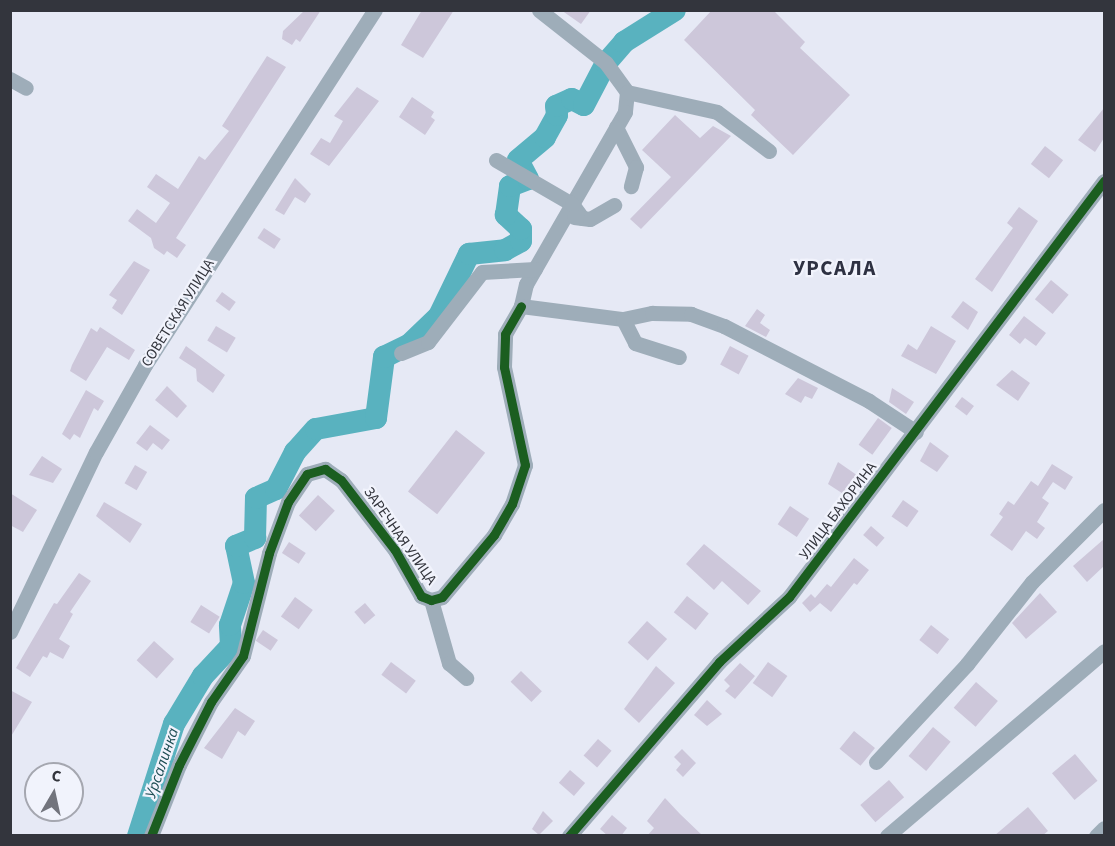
<!DOCTYPE html>
<meta charset="utf-8">
<style>
body{margin:0}
#map{position:relative;width:1115px;height:846px;overflow:hidden;background:#e6e9f5;font-family:"Source Sans 3",sans-serif}
div>[style]{position:absolute}
.river>*{height:22px;margin:-11px;padding:0 11px;transform-origin:11px;border-radius:11px;background:#59b2bf}
.building>*{inset:0;background:#cdc7da;transform-origin:0 0}
.minor>*{height:15px;margin:-7.5px;padding:0 7.5px;transform-origin:7.5px;border-radius:7.5px;background:#9eadb9}
.cycleway>*{height:9px;margin:-4.5px;padding:0 4.5px;transform-origin:4.5px;border-radius:4.5px;background:#1b5e20}
span{translate:-50% -50%;white-space:nowrap;text-align:center;line-height:1.15;-webkit-text-stroke:4.5px #f1f3fc;paint-order:stroke}
.street-label{font-size:15px;color:#33353d}
.water-label{font-size:16px;color:#1c4d53;font-style:italic}
.district-label{font-size:21px;color:#2e3142;font-weight:700;letter-spacing:1.5px}
.frame{position:absolute;inset:0;border:12px solid #33353d;pointer-events:none}
.north{position:absolute;left:24px;top:762px;width:60px;height:60px;box-sizing:border-box;background:#f1f3fc;border:2px solid #a5a7b0;border-radius:50%;rotate:9deg;font-size:16px;font-weight:700;line-height:24px;text-align:center;color:#33353d}
.north::after{content:'';display:block;margin:auto;width:21px;height:27px;background:#72747d;clip-path:polygon(50% 0,100% 100%,50% 72%,0 100%)}
</style>
<div id="map">
<div class="river">
<i style="left:138px;top:836px;width:118px;rotate:-72.2deg"></i>
<i style="left:174px;top:724px;width:56px;rotate:-58.9deg"></i>
<i style="left:203px;top:676px;width:41px;rotate:-47deg"></i>
<i style="left:231px;top:646px;width:21px;rotate:-93deg"></i>
<i style="left:230px;top:625px;width:44px;rotate:-71.6deg"></i>
<i style="left:244px;top:583px;width:38px;rotate:-102deg"></i>
<i style="left:236px;top:546px;width:21px;rotate:-23deg"></i>
<i style="left:255px;top:538px;width:40px;rotate:-88.6deg"></i>
<i style="left:256px;top:498px;width:22px;rotate:-24deg"></i>
<i style="left:276px;top:489px;width:42px;rotate:-62.8deg"></i>
<i style="left:295px;top:452px;width:31px;rotate:-48deg"></i>
<i style="left:316px;top:429px;width:61px;rotate:-10.4deg"></i>
<i style="left:376px;top:418px;width:62px;rotate:-82.5deg"></i>
<i style="left:384px;top:357px;width:28px;rotate:-26deg"></i>
<i style="left:409px;top:345px;width:42px;rotate:-44deg"></i>
<i style="left:439px;top:316px;width:69px;rotate:-64.2deg"></i>
<i style="left:469px;top:254px;width:36px;rotate:-6deg"></i>
<i style="left:505px;top:250px;width:18px;rotate:-29deg"></i>
<i style="left:521px;top:241px;width:12px;rotate:-90deg"></i>
<i style="left:521px;top:229px;width:21px;rotate:-137deg"></i>
<i style="left:506px;top:215px;width:29px;rotate:-82deg"></i>
<i style="left:510px;top:186px;width:19px;rotate:-21deg"></i>
<i style="left:528px;top:179px;width:21px;rotate:-118deg"></i>
<i style="left:518px;top:160px;width:35px;rotate:-40deg"></i>
<i style="left:545px;top:137px;width:25px;rotate:-61deg"></i>
<i style="left:557px;top:115px;width:9px;rotate:-96deg"></i>
<i style="left:556px;top:106px;width:17px;rotate:-24deg"></i>
<i style="left:572px;top:99px;width:13px;rotate:27deg"></i>
<i style="left:584px;top:105px;width:47px;rotate:-62.4deg"></i>
<i style="left:606px;top:63px;width:28px;rotate:-49deg"></i>
<i style="left:624px;top:42px;width:60px;rotate:-32.1deg"></i>
</div>
<div class="building">
<i style="clip-path:polygon(305px 10px,321px 10px,300px 42px,296px 39px,292px 45px,282px 39px,283px 31px)"></i>
<i style="clip-path:polygon(422px 10px,454px 10px,423px 58px,401px 45px)"></i>
<i style="clip-path:polygon(561px 10px,591px 10px,581px 24px)"></i>
<i style="clip-path:polygon(712px 10px,773px 10px,805px 42px,800px 48px,850px 95px,793px 155px,751px 115px,755px 110px,684px 40px)"></i>
<i style="clip-path:polygon(267px 56px,286px 67px,176px 238px,186px 245px,177px 258px,167px 251px,164px 255px,154px 248px,151px 238px,128px 221px,137px 209px,156px 223px,170px 203px,147px 187px,156px 174px,178px 189px,199px 156px,205px 160px,229px 131px,222px 126px)"></i>
<i style="clip-path:polygon(357px 87px,379px 101px,329px 166px,310px 154px,321px 138px,330px 143px,343px 121px,334px 116px)"></i>
<i style="clip-path:polygon(412px 97px,434px 112px,431px 117px,435px 120px,425px 135px,399px 117px)"></i>
<i style="clip-path:polygon(1104px 108px,1104px 138px,1095px 152px,1078px 140px)"></i>
<i style="clip-path:polygon(675px 115px,700px 138px,713px 126px,731px 136px,641px 229px,630px 219px,671px 177px,642px 150px)"></i>
<i style="left:1045px;top:146px;width:23px;height:23px;rotate:38deg"></i>
<i style="clip-path:polygon(295px 178px,311px 194px,305px 203px,295px 197px,284px 215px,275px 210px)"></i>
<i style="clip-path:polygon(1019px 207px,1038px 221px,992px 292px,975px 279px,1013px 228px,1007px 223px)"></i>
<i style="left:264px;top:228px;width:20px;height:12px;rotate:33deg"></i>
<i style="clip-path:polygon(134px 261px,150px 270px,122px 315px,112px 308px,117px 300px,109px 295px)"></i>
<i style="left:1051px;top:280px;width:23px;height:25px;rotate:40deg"></i>
<i style="left:222px;top:292px;width:17px;height:11px;rotate:36deg"></i>
<i style="clip-path:polygon(963px 301px,978px 312px,968px 330px,951px 317px)"></i>
<i style="clip-path:polygon(757px 309px,765px 315px,760px 323px,770px 330px,766px 337px,745px 326px)"></i>
<i style="clip-path:polygon(1024px 316px,1046px 333px,1036px 346px,1025px 338px,1020px 344px,1009px 335px)"></i>
<i style="left:216px;top:326px;width:23px;height:17px;rotate:31deg"></i>
<i style="clip-path:polygon(931px 326px,956px 341px,936px 374px,901px 356px,908px 344px,917px 350px)"></i>
<i style="clip-path:polygon(100px 327px,135px 350px,129px 360px,107px 347px,86px 381px,70px 371px,72px 365px,91px 328px,97px 332px)"></i>
<i style="clip-path:polygon(186px 346px,225px 375px,213px 393px,197px 381px,196px 369px,179px 358px)"></i>
<i style="left:730px;top:346px;width:21px;height:21px;rotate:28deg"></i>
<i style="clip-path:polygon(1012px 370px,1030px 383px,1018px 401px,996px 385px)"></i>
<i style="clip-path:polygon(798px 378px,818px 388px,812px 399px,805px 396px,801px 403px,785px 394px)"></i>
<i style="clip-path:polygon(167px 386px,187px 406px,177px 418px,155px 400px)"></i>
<i style="clip-path:polygon(892px 388px,914px 402px,906px 414px,889px 402px)"></i>
<i style="clip-path:polygon(86px 390px,104px 401px,98px 411px,94px 408px,80px 438px,74px 434px,70px 440px,62px 434px)"></i>
<i style="left:962px;top:397px;width:15px;height:12px;rotate:37deg"></i>
<i style="left:878px;top:418px;width:17px;height:33px;rotate:36deg"></i>
<i style="clip-path:polygon(150px 425px,170px 440px,162px 450px,153px 443px,147px 451px,136px 443px)"></i>
<i style="left:456px;top:430px;width:37px;height:78px;rotate:38deg"></i>
<i style="clip-path:polygon(930px 442px,949px 456px,937px 472px,920px 461px)"></i>
<i style="clip-path:polygon(42px 456px,62px 469px,53px 483px,29px 475px)"></i>
<i style="clip-path:polygon(838px 462px,861px 478px,848px 497px,828px 484px)"></i>
<i style="clip-path:polygon(1052px 464px,1073px 477px,1065px 490px,1053px 482px,1042px 498px,1049px 503px,1037px 522px,1045px 528px,1037px 539px,1026px 531px,1012px 551px,990px 535px,1003px 517px,999px 514px,1008px 501px,1014px 505px,1031px 481px,1038px 486px)"></i>
<i style="left:135px;top:465px;width:14px;height:21px;rotate:30deg"></i>
<i style="clip-path:polygon(10px 493px,37px 510px,23px 532px,10px 525px)"></i>
<i style="left:318px;top:495px;width:23px;height:28px;rotate:43deg"></i>
<i style="left:903px;top:500px;width:19px;height:20px;rotate:35deg"></i>
<i style="clip-path:polygon(104px 502px,142px 524px,130px 543px,96px 516px)"></i>
<i style="left:790px;top:506px;width:23px;height:22px;rotate:34deg"></i>
<i style="left:871px;top:526px;width:18px;height:12px;rotate:41deg"></i>
<i style="clip-path:polygon(1104px 539px,1104px 566px,1087px 582px,1073px 566px)"></i>
<i style="left:289px;top:542px;width:20px;height:13px;rotate:33deg"></i>
<i style="clip-path:polygon(704px 544px,761px 591px,748px 605px,722px 581px,714px 590px,686px 564px)"></i>
<i style="clip-path:polygon(854px 558px,869px 570px,857px 585px,854px 583px,831px 612px,820px 603px,810px 612px,802px 603px,811px 594px,815px 598px,827px 584px,831px 587px)"></i>
<i style="clip-path:polygon(79px 573px,91px 581px,70px 612px,73px 614px,59px 639px,70px 646px,63px 659px,50px 652px,47px 658px,43px 656px,30px 677px,16px 668px,54px 603px,57px 604px)"></i>
<i style="clip-path:polygon(1040px 593px,1057px 612px,1026px 639px,1012px 623px)"></i>
<i style="left:687px;top:596px;width:28px;height:21px;rotate:39deg"></i>
<i style="left:295px;top:597px;width:22px;height:24px;rotate:36deg"></i>
<i style="left:365px;top:603px;width:16px;height:14px;rotate:50deg"></i>
<i style="left:201px;top:605px;width:22px;height:20px;rotate:32deg"></i>
<i style="left:647px;top:621px;width:27px;height:29px;rotate:42deg"></i>
<i style="left:931px;top:625px;width:23px;height:19px;rotate:38deg"></i>
<i style="left:263px;top:630px;width:18px;height:13px;rotate:34deg"></i>
<i style="left:154px;top:641px;width:27px;height:26px;rotate:42deg"></i>
<i style="left:391px;top:662px;width:31px;height:16px;rotate:37deg"></i>
<i style="left:768px;top:662px;width:24px;height:26px;rotate:36deg"></i>
<i style="clip-path:polygon(740px 663px,755px 676px,735px 699px,725px 691px,730px 686px,724px 680px)"></i>
<i style="clip-path:polygon(656px 666px,675px 683px,639px 723px,624px 709px)"></i>
<i style="left:521px;top:671px;width:29px;height:15px;rotate:44deg"></i>
<i style="left:976px;top:682px;width:29px;height:34px;rotate:41deg"></i>
<i style="clip-path:polygon(10px 690px,32px 702px,10px 738px)"></i>
<i style="clip-path:polygon(707px 700px,722px 714px,707px 726px,694px 715px)"></i>
<i style="clip-path:polygon(235px 708px,255px 721px,245px 736px,238px 731px,222px 759px,204px 748px)"></i>
<i style="left:933px;top:727px;width:23px;height:38px;rotate:40deg"></i>
<i style="left:854px;top:731px;width:27px;height:23px;rotate:39deg"></i>
<i style="left:598px;top:739px;width:18px;height:22px;rotate:41deg"></i>
<i style="clip-path:polygon(682px 749px,696px 763px,683px 777px,676px 770px,681px 764px,674px 757px)"></i>
<i style="left:1075px;top:754px;width:35px;height:30px;rotate:50deg"></i>
<i style="left:570px;top:770px;width:20px;height:17px;rotate:41deg"></i>
<i style="left:889px;top:780px;width:23px;height:38px;rotate:49deg"></i>
<i style="clip-path:polygon(665px 798px,680px 814px,703px 836px,647px 836px,654px 828px,647px 821px)"></i>
<i style="clip-path:polygon(1028px 807px,1048px 831px,1042px 836px,994px 836px)"></i>
<i style="clip-path:polygon(543px 811px,553px 821px,539px 835px,532px 829px)"></i>
<i style="clip-path:polygon(612px 815px,627px 828px,621px 836px,608px 836px,600px 829px)"></i>
</div>
<div class="minor">
<i style="left:539px;top:10px;width:85px;rotate:38.3deg"></i>
<i style="left:606px;top:63px;width:36px;rotate:54deg"></i>
<i style="left:627px;top:92px;width:20px;rotate:96deg"></i>
<i style="left:625px;top:112px;width:198px;rotate:119.9deg"></i>
<i style="left:526px;top:284px;width:23px;rotate:103deg"></i>
<i style="left:521px;top:306px;width:103px;rotate:7.3deg"></i>
<i style="left:623px;top:319px;width:30px;rotate:-12deg"></i>
<i style="left:652px;top:313px;width:39px;rotate:1deg"></i>
<i style="left:691px;top:314px;width:35px;rotate:20deg"></i>
<i style="left:724px;top:326px;width:163px;rotate:27.3deg"></i>
<i style="left:869px;top:401px;width:56px;rotate:33.4deg"></i>
<i style="left:10px;top:79px;width:18px;rotate:29deg"></i>
<i style="left:627px;top:92px;width:92px;rotate:12.5deg"></i>
<i style="left:717px;top:112px;width:65px;rotate:36.9deg"></i>
<i style="left:616px;top:127px;width:45px;rotate:63.4deg"></i>
<i style="left:636px;top:167px;width:20px;rotate:105deg"></i>
<i style="left:496px;top:160px;width:88px;rotate:30.1deg"></i>
<i style="left:572px;top:204px;width:17px;rotate:54deg"></i>
<i style="left:574px;top:217px;width:16px;rotate:7deg"></i>
<i style="left:590px;top:219px;width:28px;rotate:-30deg"></i>
<i style="left:623px;top:319px;width:27px;rotate:63deg"></i>
<i style="left:635px;top:343px;width:46px;rotate:17.7deg"></i>
<i style="left:401px;top:353px;width:29px;rotate:-22deg"></i>
<i style="left:428px;top:342px;width:88px;rotate:-52.4deg"></i>
<i style="left:482px;top:272px;width:53px;rotate:-3.2deg"></i>
<i style="left:431px;top:600px;width:66px;rotate:74.1deg"></i>
<i style="left:449px;top:663px;width:23px;rotate:41deg"></i>
<i style="left:10px;top:632px;width:199px;rotate:-64.5deg"></i>
<i style="left:96px;top:452px;width:100px;rotate:-60.6deg"></i>
<i style="left:145px;top:365px;width:423px;rotate:-57.1deg"></i>
<i style="left:876px;top:762px;width:134px;rotate:-47.1deg"></i>
<i style="left:967px;top:664px;width:105px;rotate:-51.6deg"></i>
<i style="left:1032px;top:582px;width:102px;rotate:-45deg"></i>
<i style="left:151px;top:836px;width:76px;rotate:-68.5deg"></i>
<i style="left:179px;top:765px;width:71px;rotate:-63.1deg"></i>
<i style="left:211px;top:702px;width:56px;rotate:-55.2deg"></i>
<i style="left:243px;top:656px;width:106px;rotate:-75.8deg"></i>
<i style="left:269px;top:553px;width:54px;rotate:-69.6deg"></i>
<i style="left:288px;top:502px;width:34px;rotate:-56deg"></i>
<i style="left:307px;top:474px;width:19px;rotate:-16deg"></i>
<i style="left:325px;top:469px;width:19px;rotate:35deg"></i>
<i style="left:341px;top:480px;width:88px;rotate:52.4deg"></i>
<i style="left:395px;top:550px;width:53px;rotate:60.5deg"></i>
<i style="left:421px;top:596px;width:11px;rotate:22deg"></i>
<i style="left:431px;top:600px;width:11px;rotate:-15deg"></i>
<i style="left:442px;top:597px;width:81px;rotate:-50deg"></i>
<i style="left:494px;top:535px;width:36px;rotate:-60deg"></i>
<i style="left:512px;top:504px;width:41px;rotate:-71.6deg"></i>
<i style="left:525px;top:465px;width:100px;rotate:-102.1deg"></i>
<i style="left:504px;top:367px;width:33px;rotate:-88deg"></i>
<i style="left:505px;top:334px;width:32px;rotate:-60deg"></i>
<i style="left:569px;top:836px;width:230px;rotate:-49.2deg"></i>
<i style="left:719px;top:662px;width:96px;rotate:-42.9deg"></i>
<i style="left:789px;top:597px;width:522px;rotate:-52.87deg"></i>
<i style="left:887px;top:836px;width:285px;rotate:-40.4deg"></i>
<i style="left:1096px;top:836px;width:11px;rotate:-45deg"></i>
</div>
<div class="cycleway">
<i style="left:151px;top:836px;width:76px;rotate:-68.5deg"></i>
<i style="left:179px;top:765px;width:71px;rotate:-63.1deg"></i>
<i style="left:211px;top:702px;width:56px;rotate:-55.2deg"></i>
<i style="left:243px;top:656px;width:106px;rotate:-75.8deg"></i>
<i style="left:269px;top:553px;width:54px;rotate:-69.6deg"></i>
<i style="left:288px;top:502px;width:34px;rotate:-56deg"></i>
<i style="left:307px;top:474px;width:19px;rotate:-16deg"></i>
<i style="left:325px;top:469px;width:19px;rotate:35deg"></i>
<i style="left:341px;top:480px;width:88px;rotate:52.4deg"></i>
<i style="left:395px;top:550px;width:53px;rotate:60.5deg"></i>
<i style="left:421px;top:596px;width:11px;rotate:22deg"></i>
<i style="left:431px;top:600px;width:11px;rotate:-15deg"></i>
<i style="left:442px;top:597px;width:81px;rotate:-50deg"></i>
<i style="left:494px;top:535px;width:36px;rotate:-60deg"></i>
<i style="left:512px;top:504px;width:41px;rotate:-71.6deg"></i>
<i style="left:525px;top:465px;width:100px;rotate:-102.1deg"></i>
<i style="left:504px;top:367px;width:33px;rotate:-88deg"></i>
<i style="left:505px;top:334px;width:32px;rotate:-60deg"></i>
<i style="left:569px;top:836px;width:230px;rotate:-49.2deg"></i>
<i style="left:719px;top:662px;width:96px;rotate:-42.9deg"></i>
<i style="left:789px;top:597px;width:522px;rotate:-52.87deg"></i>
</div>
<div class="street-label">
<span style="left:178px;top:313px;rotate:-58deg">СОВЕТСКАЯ УЛИЦА</span>
<span style="left:838px;top:511px;rotate:-53deg">УЛИЦА БАХОРИНА</span>
<span style="left:400px;top:536px;rotate:55deg">ЗАРЕЧНАЯ УЛИЦА</span>
</div>
<div class="water-label">
<span style="left:162px;top:763px;rotate:-71deg">Урсалинка</span>
</div>
<div class="district-label">
<span style="left:835px;top:268px">УРСАЛА</span>
</div>
<div class="frame"></div>
<div class="north">С</div>
</div>
